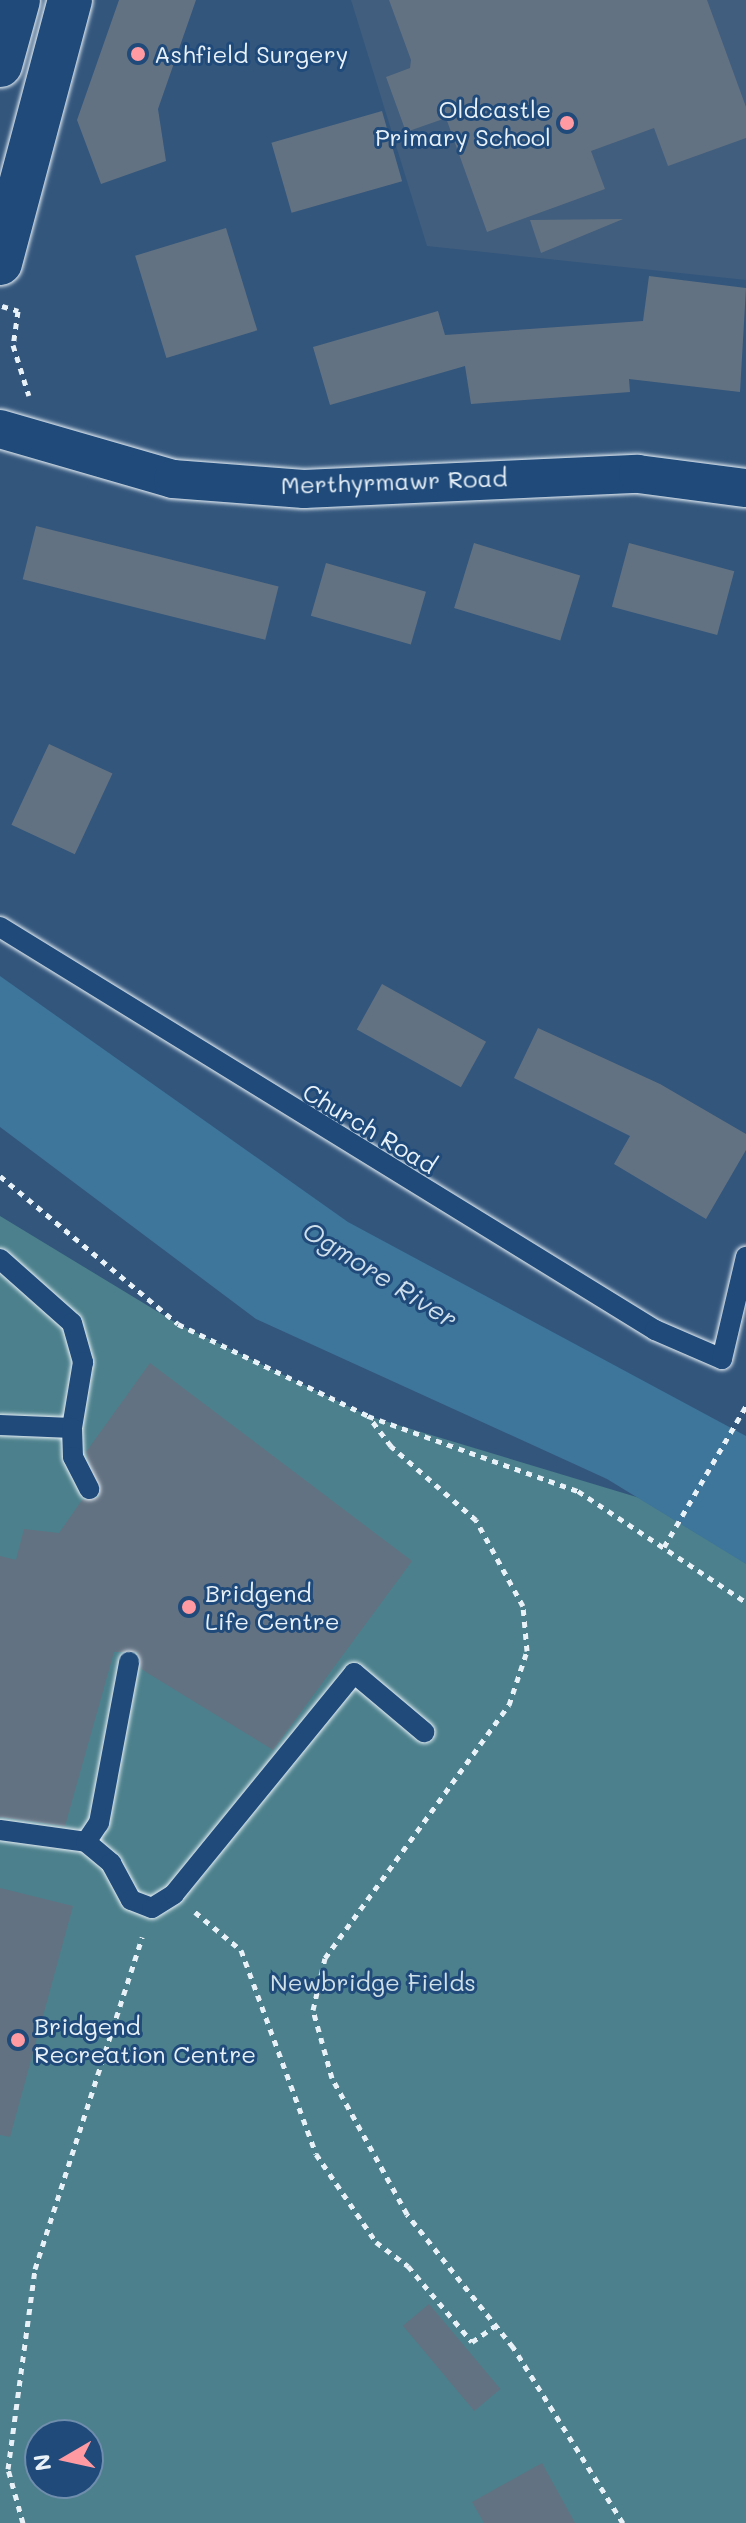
<!DOCTYPE html>
<style>
body{margin:0}
#map{position:relative;width:746px;height:2523px;overflow:hidden;background:#33567c;font-family:Mali,sans-serif}
div>[style]{position:absolute}
.built>*{inset:0;background:#415e7e}
.green>*{inset:0;background:#4b808c}
.water>*{inset:0;background:#3e759a}
.building>*{inset:0;background:#637282;transform-origin:0 0}
.path>*{height:5px;margin-top:-2.5px;transform-origin:0;background:repeating-linear-gradient(90deg,#e8f1f8 0 6px,transparent 0 12px)}
.roads{filter:drop-shadow(0 0 2px #e8f1f8) drop-shadow(0 0 2px #e8f1f8)}
.service>*{height:20px;margin:-10px;padding:0 10px;transform-origin:10px;border-radius:10px;background:#1f4a7a}
.minor>*{height:38px;margin:-19px;padding:0 19px;transform-origin:19px;border-radius:19px;background:#1f4a7a}
.primary>*{height:44px;margin:-22px;padding:0 22px;transform-origin:22px;border-radius:22px;background:#1f4a7a}
.dots>*{width:22px;height:22px;translate:-50% -50%;box-sizing:border-box;border:4px solid #1f4a7a;border-radius:50%}
span{translate:-50% -50%;white-space:nowrap;text-align:center;line-height:1.15;-webkit-text-stroke:6px #1f4a7a;paint-order:stroke}
.poi-label{font-size:24px;color:#e8f1f8}
.left{translate:0 -50%;text-align:left}
.right{translate:-100% -50%;text-align:right}
.street-label{font-size:24px;color:#e8f1f8}
.park-label{font-size:24px;color:#d0e0e8}
.water-label{font-size:26px;color:#cedeea;font-style:italic}
.north{position:absolute;left:24px;top:2419px;width:80px;height:80px;box-sizing:border-box;background:#1f4a7a;border:2px solid #6f8dac;border-radius:50%;rotate:261deg;font-size:22px;font-weight:700;line-height:32px;text-align:center;color:#e8f1f8}
.north::after{content:'';display:block;margin:auto;width:28px;height:36px;background:#ff9aa2;clip-path:polygon(50% 0,100% 100%,50% 72%,0 100%)}
</style>
<div id="map">
<div class="built">
<i style="clip-path:polygon(351px 0,746px 0,746px 280px,427px 246px)"></i>
</div>
<div class="green">
<i style="clip-path:polygon(evenodd,0 1216px,178px 1324px,368px 1416px,746px 1530px,746px 2523px,0 2523px,0 1216px,40px 2435px,88px 2435px,88px 2483px,40px 2483px,40px 2435px)"></i>
</div>
<div class="water">
<i style="clip-path:polygon(0 976px,348px 1222px,746px 1436px,746px 1564px,607px 1479px,256px 1319px,0 1127px)"></i>
</div>
<div class="building">
<i style="clip-path:polygon(119px 0,196px 0,158px 109px,166px 161px,101px 184px,77px 120px)"></i>
<i style="clip-path:polygon(389px 0,707px 0,746px 107px,746px 138px,668px 166px,654px 128px,591px 151px,605px 189px,487px 232px,446px 118px,406px 132px,386px 77px,410px 68px,411px 60px)"></i>
<i style="left:382px;top:111px;width:73px;height:115px;rotate:74deg"></i>
<i style="clip-path:polygon(623px 219px,541px 253px,530px 220px)"></i>
<i style="left:226px;top:228px;width:107px;height:95px;rotate:73deg"></i>
<i style="clip-path:polygon(649px 276px,746px 288px,740px 392px,629px 379px,630px 392px,471px 404px,465px 366px,330px 405px,313px 347px,438px 311px,445px 335px,643px 321px)"></i>
<i style="left:36px;top:526px;width:250px;height:55px;rotate:14deg"></i>
<i style="left:474px;top:543px;width:111px;height:68px;rotate:17deg"></i>
<i style="left:629px;top:543px;width:109px;height:66px;rotate:15deg"></i>
<i style="left:326px;top:563px;width:104px;height:55px;rotate:16deg"></i>
<i style="left:49px;top:744px;width:70px;height:89px;rotate:25deg"></i>
<i style="left:382px;top:984px;width:119px;height:52px;rotate:29deg"></i>
<i style="clip-path:polygon(538px 1028px,660px 1084px,746px 1134px,746px 1150px,706px 1219px,614px 1164px,630px 1136px,514px 1078px)"></i>
<i style="clip-path:polygon(150px 1363px,412px 1561px,273px 1750px,141px 1669px,137px 1652px,114px 1652px,65px 1826px,0 1817px,0 1556px,16px 1560px,24px 1529px,59px 1533px,82px 1500px,99px 1497px,86px 1452px)"></i>
<i style="clip-path:polygon(0 1888px,73px 1906px,10px 2137px,0 2135px)"></i>
<i style="left:429px;top:2304px;width:111px;height:34px;rotate:50deg"></i>
<i style="clip-path:polygon(542px 2463px,575px 2523px,484px 2523px,472px 2502px)"></i>
</div>
<div class="path">
<i style="left:2px;top:306px;width:17px;rotate:17deg"></i>
<i style="left:18px;top:311px;width:34px;rotate:98deg"></i>
<i style="left:13px;top:345px;width:53px;rotate:72.6deg"></i>
<i style="left:0;top:1176px;width:231px;rotate:39.7deg"></i>
<i style="left:178px;top:1324px;width:211px;rotate:25.8deg"></i>
<i style="left:664px;top:1547px;width:163px;rotate:-59.8deg"></i>
<i style="left:195px;top:1912px;width:60px;rotate:39.6deg"></i>
<i style="left:241px;top:1950px;width:217px;rotate:69.8deg"></i>
<i style="left:316px;top:2154px;width:107px;rotate:55.7deg"></i>
<i style="left:376px;top:2242px;width:40px;rotate:37deg"></i>
<i style="left:408px;top:2266px;width:99px;rotate:49.9deg"></i>
<i style="left:472px;top:2342px;width:28px;rotate:-35deg"></i>
<i style="left:23px;top:2523px;width:56px;rotate:-105.5deg"></i>
<i style="left:8px;top:2469px;width:202px;rotate:-82.3deg"></i>
<i style="left:35px;top:2269px;width:349px;rotate:-72.1deg"></i>
<i style="left:623px;top:2523px;width:208px;rotate:-122deg"></i>
<i style="left:513px;top:2347px;width:170px;rotate:-128.6deg"></i>
<i style="left:407px;top:2214px;width:155px;rotate:-118.9deg"></i>
<i style="left:332px;top:2078px;width:71px;rotate:-105.6deg"></i>
<i style="left:313px;top:2010px;width:53px;rotate:-77deg"></i>
<i style="left:325px;top:1958px;width:313px;rotate:-54deg"></i>
<i style="left:509px;top:1705px;width:57px;rotate:-71.6deg"></i>
<i style="left:527px;top:1651px;width:45px;rotate:-95.1deg"></i>
<i style="left:523px;top:1606px;width:98px;rotate:-118.7deg"></i>
<i style="left:476px;top:1520px;width:113px;rotate:-139deg"></i>
<i style="left:391px;top:1446px;width:38px;rotate:-127deg"></i>
<i style="left:368px;top:1416px;width:223px;rotate:19.7deg"></i>
<i style="left:578px;top:1491px;width:201px;rotate:33.5deg"></i>
</div>
<div class="roads">
<div class="service">
<i style="left:0;top:927px;width:769px;rotate:31.6deg"></i>
<i style="left:655px;top:1330px;width:73px;rotate:23.4deg"></i>
<i style="left:722px;top:1359px;width:105px;rotate:-76.8deg"></i>
<i style="left:0;top:1259px;width:96px;rotate:41.6deg"></i>
<i style="left:72px;top:1323px;width:41px;rotate:74.2deg"></i>
<i style="left:83px;top:1362px;width:67px;rotate:99.5deg"></i>
<i style="left:72px;top:1428px;width:72px;rotate:-177.6deg"></i>
<i style="left:72px;top:1428px;width:29px;rotate:88deg"></i>
<i style="left:73px;top:1457px;width:36px;rotate:63deg"></i>
<i style="left:0;top:1830px;width:87px;rotate:7.9deg"></i>
<i style="left:86px;top:1842px;width:33px;rotate:40deg"></i>
<i style="left:111px;top:1863px;width:42px;rotate:61.6deg"></i>
<i style="left:131px;top:1900px;width:22px;rotate:21deg"></i>
<i style="left:152px;top:1908px;width:26px;rotate:-32deg"></i>
<i style="left:174px;top:1894px;width:285px;rotate:-50.8deg"></i>
<i style="left:354px;top:1673px;width:92px;rotate:40.1deg"></i>
<i style="left:86px;top:1842px;width:23px;rotate:-56deg"></i>
<i style="left:99px;top:1823px;width:164px;rotate:-79.4deg"></i>
</div>
<div class="minor">
<i style="left:0;top:429px;width:180px;rotate:16.1deg"></i>
<i style="left:173px;top:479px;width:131px;rotate:4.4deg"></i>
<i style="left:304px;top:489px;width:334px;rotate:-2.6deg"></i>
<i style="left:638px;top:474px;width:109px;rotate:7.4deg"></i>
</div>
<div class="primary">
<i style="left:0;top:65px;width:67px;rotate:-74.5deg"></i>
<i style="left:0;top:263px;width:272px;rotate:-75.1deg"></i>
</div>
</div>
<div class="dots">
<i style="left:138px;top:54px;background:#ff9aa2"></i>
<i style="left:567px;top:123px;background:#ff9aa2"></i>
<i style="left:189px;top:1607px;background:#ff9aa2"></i>
<i style="left:18px;top:2040px;background:#ff9aa2"></i>
</div>
<div class="poi-label">
<span class="left" style="left:154px;top:54px">Ashfield Surgery</span>
<span class="right" style="left:551px;top:123px">Oldcastle<br>Primary School</span>
<span class="left" style="left:205px;top:1607px">Bridgend<br>Life Centre</span>
<span class="left" style="left:34px;top:2040px">Bridgend<br>Recreation Centre</span>
</div>
<div class="street-label">
<span style="left:394px;top:481px;rotate:-2deg">Merthyrmawr Road</span>
<span style="left:370px;top:1128px;rotate:31deg">Church Road</span>
</div>
<div class="park-label">
<span style="left:373px;top:1982px">Newbridge Fields</span>
</div>
<div class="water-label">
<span style="left:380px;top:1275px;rotate:32deg">Ogmore River</span>
</div>
<div class="north">N</div>
</div>
